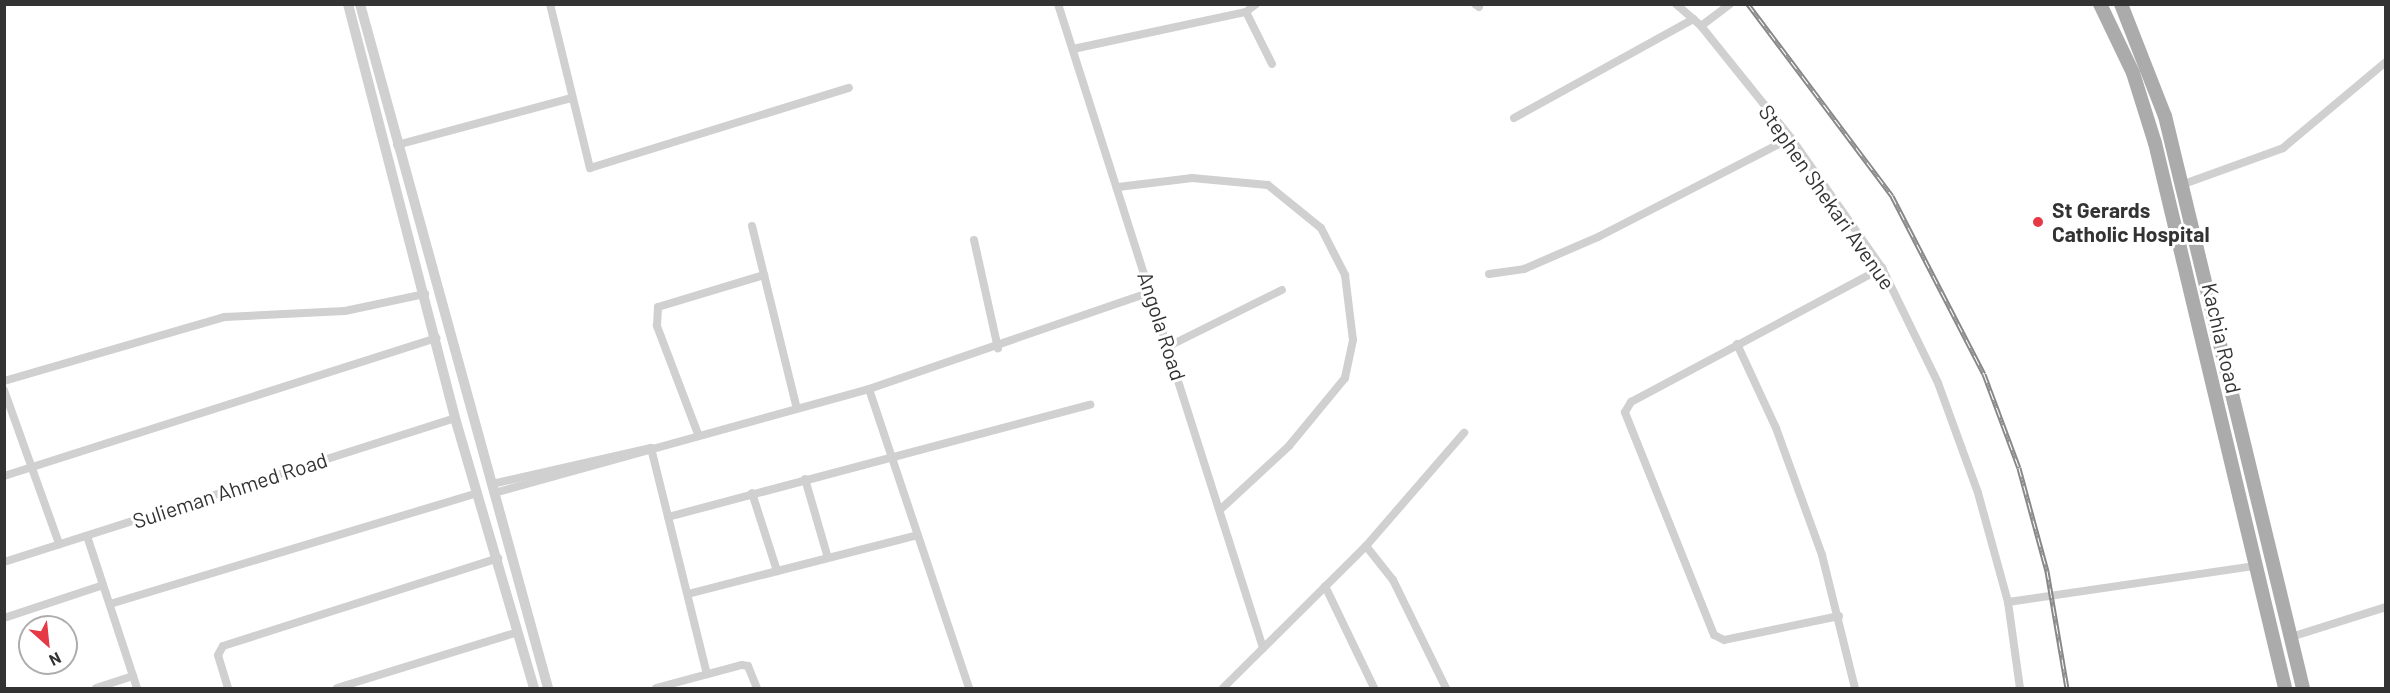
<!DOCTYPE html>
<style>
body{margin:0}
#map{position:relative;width:2390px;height:693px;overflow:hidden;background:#fff;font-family:Barlow,sans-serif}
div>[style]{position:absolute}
.minor>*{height:8px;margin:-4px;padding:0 4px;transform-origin:4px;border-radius:4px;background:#d0d0d0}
.tertiary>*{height:10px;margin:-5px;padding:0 5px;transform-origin:5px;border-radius:5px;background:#d0d0d0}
.primary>*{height:14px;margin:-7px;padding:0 7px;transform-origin:7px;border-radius:7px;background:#ababab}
.rail>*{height:5px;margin-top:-2.5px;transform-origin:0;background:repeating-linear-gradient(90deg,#fff 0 9px,#888 0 18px);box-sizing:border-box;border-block:2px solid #888}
.dots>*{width:16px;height:16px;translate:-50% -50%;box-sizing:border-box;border:3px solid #fff;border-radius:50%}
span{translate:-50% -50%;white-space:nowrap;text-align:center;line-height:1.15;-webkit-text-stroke:6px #fff;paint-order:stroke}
.street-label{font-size:21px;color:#333}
.poi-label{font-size:21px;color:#333;font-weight:700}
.left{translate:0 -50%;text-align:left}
.frame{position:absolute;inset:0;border:6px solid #333;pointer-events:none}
.north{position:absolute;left:18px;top:615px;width:60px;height:60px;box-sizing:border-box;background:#fff;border:2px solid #adadad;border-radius:50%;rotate:153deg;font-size:16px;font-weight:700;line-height:24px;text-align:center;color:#333}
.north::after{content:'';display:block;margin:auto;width:21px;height:27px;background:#e63946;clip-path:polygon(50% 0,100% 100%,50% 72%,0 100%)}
</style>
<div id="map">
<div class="minor">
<i style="left:550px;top:4px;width:169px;rotate:76.3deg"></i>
<i style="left:590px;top:168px;width:271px;rotate:-17.2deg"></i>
<i style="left:1058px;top:4px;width:676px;rotate:72.34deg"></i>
<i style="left:1475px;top:4px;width:5px;rotate:37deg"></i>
<i style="left:1676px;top:4px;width:33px;rotate:41deg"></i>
<i style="left:1701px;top:26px;width:144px;rotate:51.2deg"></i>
<i style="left:1791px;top:138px;width:159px;rotate:55deg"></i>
<i style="left:1882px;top:268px;width:128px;rotate:64deg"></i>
<i style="left:1938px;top:383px;width:117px;rotate:70deg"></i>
<i style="left:1978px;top:493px;width:113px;rotate:74.6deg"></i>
<i style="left:2008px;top:602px;width:87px;rotate:82.1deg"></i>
<i style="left:1246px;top:12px;width:58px;rotate:63.4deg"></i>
<i style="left:1701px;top:26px;width:36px;rotate:-37deg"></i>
<i style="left:1073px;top:49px;width:177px;rotate:-12.1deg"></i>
<i style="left:1246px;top:12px;width:13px;rotate:-39deg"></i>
<i style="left:1514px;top:118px;width:205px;rotate:-28.9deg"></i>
<i style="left:397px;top:145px;width:180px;rotate:-15.1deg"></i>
<i style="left:2181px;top:185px;width:109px;rotate:-19.9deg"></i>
<i style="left:2283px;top:148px;width:134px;rotate:-39.9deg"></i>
<i style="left:1118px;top:187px;width:75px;rotate:-6.9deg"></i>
<i style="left:1192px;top:178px;width:76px;rotate:5.3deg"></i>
<i style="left:1268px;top:185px;width:68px;rotate:39.1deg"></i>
<i style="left:1321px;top:228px;width:53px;rotate:62.9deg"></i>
<i style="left:1345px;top:275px;width:65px;rotate:83deg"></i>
<i style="left:1353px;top:340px;width:39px;rotate:102deg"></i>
<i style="left:1345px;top:378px;width:88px;rotate:129.5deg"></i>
<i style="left:1289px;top:446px;width:93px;rotate:137.2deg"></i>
<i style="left:752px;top:226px;width:188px;rotate:76.2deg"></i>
<i style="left:974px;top:240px;width:111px;rotate:77.5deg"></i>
<i style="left:1489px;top:274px;width:35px;rotate:-8deg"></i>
<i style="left:1524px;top:269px;width:81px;rotate:-23.4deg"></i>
<i style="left:1598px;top:237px;width:217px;rotate:-27.2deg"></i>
<i style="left:1737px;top:344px;width:93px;rotate:65.1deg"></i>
<i style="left:1776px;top:428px;width:135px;rotate:70.1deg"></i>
<i style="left:1822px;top:555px;width:137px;rotate:76.1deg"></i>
<i style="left:1169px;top:346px;width:126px;rotate:-26.4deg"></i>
<i style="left:4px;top:381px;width:230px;rotate:-16.2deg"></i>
<i style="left:225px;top:317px;width:120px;rotate:-2.9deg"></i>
<i style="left:345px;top:311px;width:82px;rotate:-12deg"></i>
<i style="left:869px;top:389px;width:315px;rotate:71.5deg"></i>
<i style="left:4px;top:390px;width:164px;rotate:70.3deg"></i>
<i style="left:698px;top:434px;width:116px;rotate:-110.8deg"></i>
<i style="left:657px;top:326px;width:19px;rotate:-87deg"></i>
<i style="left:658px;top:307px;width:111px;rotate:-16.8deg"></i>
<i style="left:651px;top:448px;width:233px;rotate:76.1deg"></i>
<i style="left:4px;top:476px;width:454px;rotate:-17.7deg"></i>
<i style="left:805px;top:479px;width:82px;rotate:73.8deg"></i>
<i style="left:492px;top:484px;width:163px;rotate:-12.8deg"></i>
<i style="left:494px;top:493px;width:389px;rotate:-15.5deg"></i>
<i style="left:869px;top:389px;width:298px;rotate:-19deg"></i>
<i style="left:752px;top:493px;width:82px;rotate:72.2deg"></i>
<i style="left:668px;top:517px;width:437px;rotate:-14.9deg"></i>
<i style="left:87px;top:536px;width:160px;rotate:71.8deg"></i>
<i style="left:1366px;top:546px;width:43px;rotate:51.5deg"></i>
<i style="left:1393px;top:580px;width:120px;rotate:63.9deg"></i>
<i style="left:4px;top:562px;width:473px;rotate:-17.7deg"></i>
<i style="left:1325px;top:586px;width:113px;rotate:64.3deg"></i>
<i style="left:688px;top:594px;width:237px;rotate:-14.4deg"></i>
<i style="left:2008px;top:602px;width:250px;rotate:-8.3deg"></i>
<i style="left:110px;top:604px;width:384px;rotate:-16.8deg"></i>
<i style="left:1839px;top:616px;width:117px;rotate:168.2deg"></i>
<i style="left:1724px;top:640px;width:11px;rotate:-153deg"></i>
<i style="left:1714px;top:635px;width:240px;rotate:-111.8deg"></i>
<i style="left:1625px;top:412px;width:12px;rotate:-59deg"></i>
<i style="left:1631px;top:402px;width:285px;rotate:-28.1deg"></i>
<i style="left:4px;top:618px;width:104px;rotate:-18.4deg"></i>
<i style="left:2291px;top:637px;width:100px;rotate:-17.5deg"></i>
<i style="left:96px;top:688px;width:39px;rotate:-18deg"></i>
<i style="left:228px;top:688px;width:34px;rotate:-107deg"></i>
<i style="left:218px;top:655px;width:10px;rotate:-61deg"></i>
<i style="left:223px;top:646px;width:289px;rotate:-17.7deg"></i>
<i style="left:337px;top:688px;width:189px;rotate:-17.2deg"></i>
<i style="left:656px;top:688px;width:89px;rotate:-15deg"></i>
<i style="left:742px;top:665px;width:6px;rotate:9deg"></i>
<i style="left:748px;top:666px;width:24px;rotate:68deg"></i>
<i style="left:1223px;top:688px;width:202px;rotate:-44.8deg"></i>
<i style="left:1366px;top:546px;width:150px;rotate:-49.1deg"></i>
</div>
<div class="tertiary">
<i style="left:348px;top:4px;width:428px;rotate:75.5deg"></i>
<i style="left:455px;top:418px;width:281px;rotate:73.7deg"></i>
<i style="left:360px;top:4px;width:709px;rotate:74.63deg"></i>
</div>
<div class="primary">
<i style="left:2100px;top:4px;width:76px;rotate:64.4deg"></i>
<i style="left:2133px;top:73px;width:73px;rotate:72.6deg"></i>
<i style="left:2155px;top:143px;width:560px;rotate:76.58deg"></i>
<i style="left:2121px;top:4px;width:120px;rotate:68.6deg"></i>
<i style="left:2165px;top:116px;width:588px;rotate:76.44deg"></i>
</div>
<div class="rail">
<i style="left:1748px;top:4px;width:240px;rotate:53.1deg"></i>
<i style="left:1892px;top:196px;width:200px;rotate:62.7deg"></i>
<i style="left:1984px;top:374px;width:100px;rotate:69.6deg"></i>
<i style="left:2019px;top:468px;width:107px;rotate:74.8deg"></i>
<i style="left:2047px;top:571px;width:119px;rotate:80.3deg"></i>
</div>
<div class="dots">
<i style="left:2038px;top:222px;background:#e63946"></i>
</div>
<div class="street-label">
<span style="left:1827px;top:197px;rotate:55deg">Stephen Shekari Avenue</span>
<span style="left:1162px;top:326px;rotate:72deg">Angola Road</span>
<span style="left:2222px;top:338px;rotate:77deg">Kachia Road</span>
<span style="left:230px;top:490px;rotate:-18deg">Sulieman Ahmed Road</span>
</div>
<div class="poi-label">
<span class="left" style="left:2052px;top:222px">St Gerards<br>Catholic Hospital</span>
</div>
<div class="frame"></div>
<div class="north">N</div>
</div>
